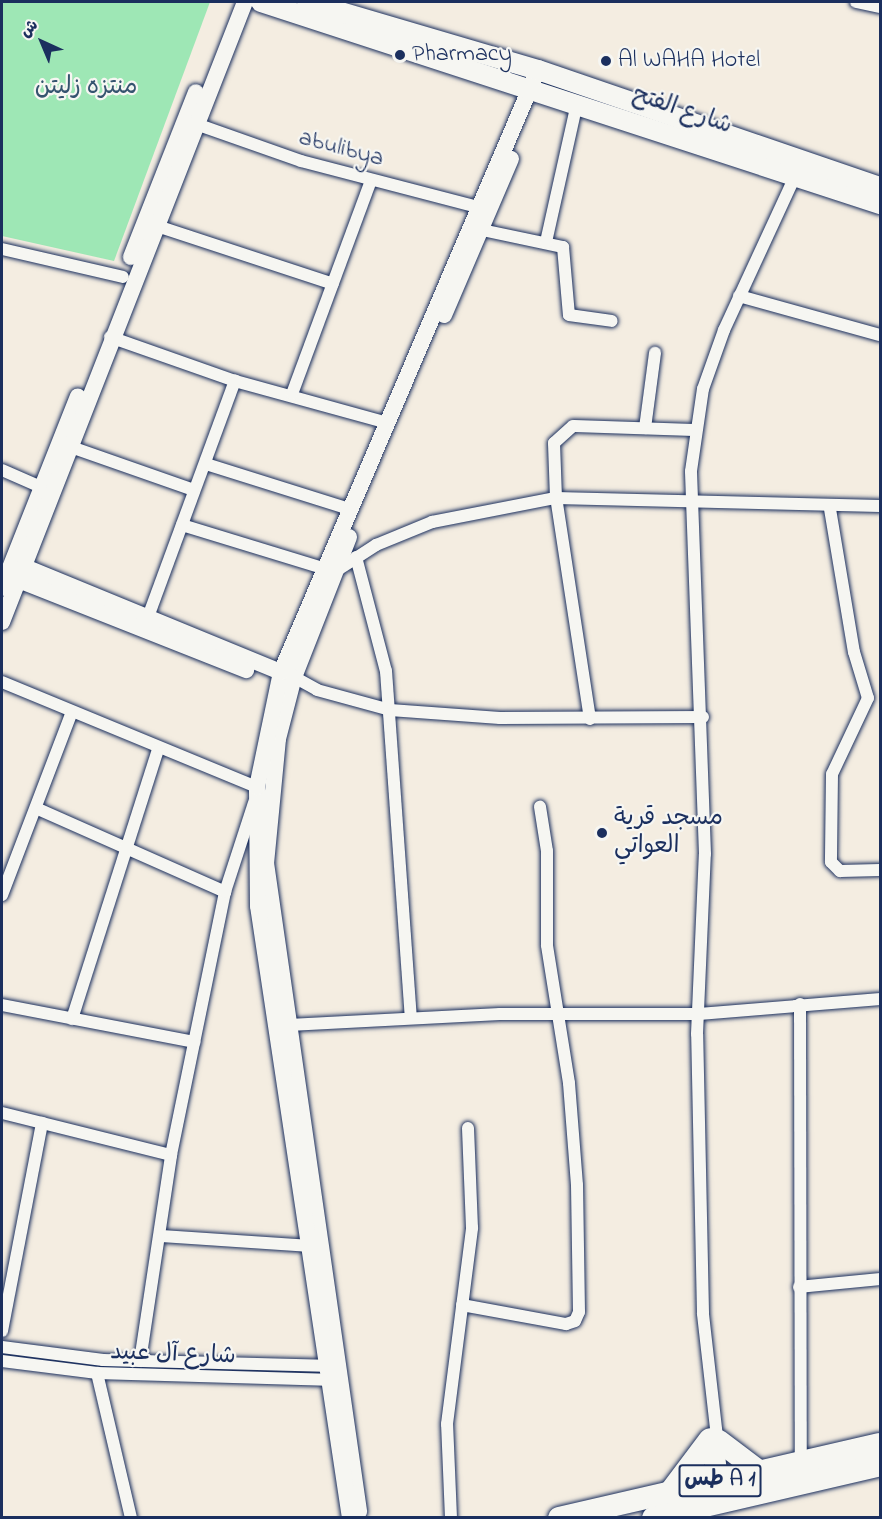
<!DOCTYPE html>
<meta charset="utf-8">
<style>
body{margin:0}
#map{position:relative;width:882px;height:1519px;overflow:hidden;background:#f4ede1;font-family:"Indie Flower","Playpen Sans Arabic",sans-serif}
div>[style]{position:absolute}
.green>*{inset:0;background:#9ee7b5}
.roads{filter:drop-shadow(0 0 2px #1b2f5e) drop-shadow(0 0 2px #1b2f5e)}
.street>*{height:12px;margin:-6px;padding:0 6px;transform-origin:6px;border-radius:6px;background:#f6f6f2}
.secondary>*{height:16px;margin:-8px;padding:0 8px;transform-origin:8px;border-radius:8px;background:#f6f6f2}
.primary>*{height:20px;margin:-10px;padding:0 10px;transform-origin:10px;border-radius:10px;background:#f6f6f2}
.highway>*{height:22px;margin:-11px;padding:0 11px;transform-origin:11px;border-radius:11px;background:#f6f6f2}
.dots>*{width:16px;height:16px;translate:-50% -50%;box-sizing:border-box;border:3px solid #f6f6f2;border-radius:50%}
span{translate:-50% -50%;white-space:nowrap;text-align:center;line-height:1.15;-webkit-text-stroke:4.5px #f6f6f2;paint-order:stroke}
.shield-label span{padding:2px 4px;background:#f6f6f2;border:2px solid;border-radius:4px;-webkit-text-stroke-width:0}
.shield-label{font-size:22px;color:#1b2f5e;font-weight:700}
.poi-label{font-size:24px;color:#1b2f5e}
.left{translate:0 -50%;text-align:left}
.park-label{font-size:24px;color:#35546f}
.street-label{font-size:24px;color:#1b2f5e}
.frame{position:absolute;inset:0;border:3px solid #1b2f5e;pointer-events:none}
.north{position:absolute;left:12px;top:12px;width:60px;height:60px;-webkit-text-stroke:4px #f6f6f2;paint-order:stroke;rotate:316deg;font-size:16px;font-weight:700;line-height:24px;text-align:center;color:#1b2f5e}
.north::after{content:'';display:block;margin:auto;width:21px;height:27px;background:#1b2f5e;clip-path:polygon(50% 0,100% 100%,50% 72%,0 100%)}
</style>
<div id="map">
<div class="green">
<i style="clip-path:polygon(2px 2px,210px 2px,114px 261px,2px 236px)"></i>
</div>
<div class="roads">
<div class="street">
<i style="left:856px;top:2px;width:25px;rotate:12deg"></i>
<i style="left:196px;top:124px;width:111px;rotate:19.4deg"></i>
<i style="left:301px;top:161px;width:183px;rotate:14.6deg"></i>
<i style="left:157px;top:226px;width:185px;rotate:18.2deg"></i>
<i style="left:482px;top:230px;width:83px;rotate:11.9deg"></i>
<i style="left:563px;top:247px;width:68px;rotate:85deg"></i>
<i style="left:569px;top:315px;width:43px;rotate:7.9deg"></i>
<i style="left:546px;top:242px;width:142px;rotate:-77.4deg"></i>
<i style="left:2px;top:249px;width:124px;rotate:13deg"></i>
<i style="left:739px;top:296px;width:146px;rotate:15.5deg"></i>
<i style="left:110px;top:337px;width:133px;rotate:19.4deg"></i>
<i style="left:235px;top:381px;width:158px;rotate:15.4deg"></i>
<i style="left:292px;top:394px;width:228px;rotate:-69.7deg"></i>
<i style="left:645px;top:428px;width:76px;rotate:-82.4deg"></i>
<i style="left:71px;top:447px;width:130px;rotate:19.3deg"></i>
<i style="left:206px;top:464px;width:151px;rotate:17.4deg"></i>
<i style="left:2px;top:470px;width:43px;rotate:23.6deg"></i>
<i style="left:830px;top:509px;width:145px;rotate:80.5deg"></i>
<i style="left:854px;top:652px;width:48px;rotate:73.1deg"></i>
<i style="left:868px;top:698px;width:84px;rotate:115.3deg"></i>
<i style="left:832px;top:774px;width:88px;rotate:90.7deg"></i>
<i style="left:831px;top:862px;width:13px;rotate:45deg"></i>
<i style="left:840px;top:871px;width:40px;rotate:-1.4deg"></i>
<i style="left:182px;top:525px;width:147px;rotate:17deg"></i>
<i style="left:356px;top:557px;width:118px;rotate:75.3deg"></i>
<i style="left:386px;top:671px;width:347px;rotate:85.9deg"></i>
<i style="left:336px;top:571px;width:48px;rotate:-33deg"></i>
<i style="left:376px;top:545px;width:61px;rotate:-22.3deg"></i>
<i style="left:432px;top:522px;width:126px;rotate:-11deg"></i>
<i style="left:556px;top:498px;width:324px;rotate:1.4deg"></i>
<i style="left:148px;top:617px;width:252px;rotate:-69.8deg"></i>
<i style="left:294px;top:677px;width:26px;rotate:29deg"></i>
<i style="left:317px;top:690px;width:76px;rotate:15.3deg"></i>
<i style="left:390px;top:710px;width:110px;rotate:4.2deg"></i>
<i style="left:500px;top:718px;width:203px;rotate:-0.3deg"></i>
<i style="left:2px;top:682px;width:276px;rotate:22.4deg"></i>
<i style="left:590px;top:719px;width:224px;rotate:-98.7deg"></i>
<i style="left:556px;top:498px;width:55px;rotate:-92.1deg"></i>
<i style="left:554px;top:443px;width:25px;rotate:-42deg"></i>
<i style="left:573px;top:426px;width:122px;rotate:1.9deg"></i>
<i style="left:38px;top:809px;width:205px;rotate:23.9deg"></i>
<i style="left:2px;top:895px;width:196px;rotate:-69.1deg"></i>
<i style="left:800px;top:1004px;width:459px;rotate:89.9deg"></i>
<i style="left:2px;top:1005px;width:196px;rotate:10.9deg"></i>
<i style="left:72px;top:1019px;width:283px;rotate:-72.3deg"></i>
<i style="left:289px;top:1025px;width:211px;rotate:-3deg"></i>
<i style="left:500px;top:1014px;width:199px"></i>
<i style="left:699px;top:1014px;width:182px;rotate:-4.7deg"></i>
<i style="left:2px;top:1113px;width:174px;rotate:14deg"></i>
<i style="left:160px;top:1236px;width:149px;rotate:3.8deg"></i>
<i style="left:799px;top:1287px;width:81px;rotate:-5.6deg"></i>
<i style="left:462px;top:1305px;width:106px;rotate:10.4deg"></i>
<i style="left:566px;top:1324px;width:9px;rotate:-18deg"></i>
<i style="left:575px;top:1321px;width:10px;rotate:-66deg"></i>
<i style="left:579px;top:1312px;width:127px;rotate:-90.9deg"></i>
<i style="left:577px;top:1185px;width:102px;rotate:-94.5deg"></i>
<i style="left:569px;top:1083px;width:140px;rotate:-99.1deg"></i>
<i style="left:547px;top:945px;width:94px;rotate:-90deg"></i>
<i style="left:547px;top:851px;width:45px;rotate:-99deg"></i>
<i style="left:2px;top:1331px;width:212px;rotate:-79.1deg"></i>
<i style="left:2px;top:1347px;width:102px;rotate:7.3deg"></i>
<i style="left:103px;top:1360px;width:231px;rotate:1.5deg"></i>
<i style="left:2px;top:1361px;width:96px;rotate:7.2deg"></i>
<i style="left:97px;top:1373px;width:238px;rotate:1.7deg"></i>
<i style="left:140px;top:1361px;width:208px;rotate:-81.4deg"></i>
<i style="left:171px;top:1155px;width:268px;rotate:-78.4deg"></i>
<i style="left:225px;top:892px;width:94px;rotate:-72deg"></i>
<i style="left:97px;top:1373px;width:149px;rotate:76.8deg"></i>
<i style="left:710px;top:1443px;width:40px;rotate:88.6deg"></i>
<i style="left:722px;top:1481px;width:169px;rotate:-96.5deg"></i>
<i style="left:703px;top:1313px;width:279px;rotate:-91.2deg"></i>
<i style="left:697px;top:1034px;width:180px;rotate:-87.5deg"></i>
<i style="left:705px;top:854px;width:383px;rotate:-92.1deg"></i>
<i style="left:691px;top:471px;width:83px;rotate:-81.7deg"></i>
<i style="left:703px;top:389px;width:63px;rotate:-70.4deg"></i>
<i style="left:724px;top:330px;width:170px;rotate:-65.2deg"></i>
<i style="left:451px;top:1518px;width:94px;rotate:-92.4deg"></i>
<i style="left:447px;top:1424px;width:198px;rotate:-82.7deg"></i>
<i style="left:472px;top:1228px;width:100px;rotate:-92.3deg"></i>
</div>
<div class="secondary">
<i style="left:131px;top:257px;width:177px;rotate:-68.5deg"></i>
<i style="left:444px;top:315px;width:170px;rotate:-66.8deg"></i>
<i style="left:349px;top:537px;width:150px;rotate:111.4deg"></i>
<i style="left:294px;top:677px;width:64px;rotate:104.5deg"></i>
<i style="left:278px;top:739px;width:125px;rotate:95.5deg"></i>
<i style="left:266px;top:863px;width:655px;rotate:81.83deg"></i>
<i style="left:15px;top:563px;width:298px;rotate:22.3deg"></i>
<i style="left:11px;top:577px;width:253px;rotate:21.6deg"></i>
<i style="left:2px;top:588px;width:206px;rotate:-68.4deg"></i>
<i style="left:2px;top:622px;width:666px;rotate:-68.6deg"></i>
<i style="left:350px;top:1518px;width:619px;rotate:-98.55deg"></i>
<i style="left:258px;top:906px;width:119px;rotate:-90.5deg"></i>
<i style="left:257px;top:787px;width:117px;rotate:-78.2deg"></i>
<i style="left:281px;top:672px;width:645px;rotate:-66.89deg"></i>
</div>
<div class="primary">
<i style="left:261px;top:2px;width:651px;rotate:18.07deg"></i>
<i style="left:307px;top:2px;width:241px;rotate:16.4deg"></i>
<i style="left:538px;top:70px;width:361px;rotate:18.9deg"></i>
</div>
<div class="highway">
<i style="left:719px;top:1441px;width:51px;rotate:37.1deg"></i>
<i style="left:670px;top:1492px;width:66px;rotate:-53deg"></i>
<i style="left:559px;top:1518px;width:329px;rotate:-13deg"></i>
<i style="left:653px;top:1518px;width:233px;rotate:-13.1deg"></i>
</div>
</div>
<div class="dots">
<i style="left:400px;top:55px;background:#1b2f5e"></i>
<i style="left:606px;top:61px;background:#1b2f5e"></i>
<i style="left:602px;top:833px;background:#1b2f5e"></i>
</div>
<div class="shield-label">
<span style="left:720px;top:1481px">طس A 1</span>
</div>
<div class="poi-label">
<span class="left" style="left:412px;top:55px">Pharmacy</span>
<span class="left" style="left:618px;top:61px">Al WAHA Hotel</span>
<span class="left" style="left:614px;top:833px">مسجد قرية<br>العواتي</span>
</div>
<div class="park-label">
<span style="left:86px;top:88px">منتزه زليتن</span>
</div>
<div class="street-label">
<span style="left:682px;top:111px;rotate:19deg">شارع الفتح</span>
<span style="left:341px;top:149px;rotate:15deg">abulibya</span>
<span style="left:173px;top:1355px;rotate:2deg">شارع آل عبيد</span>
</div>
<div class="frame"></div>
<div class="north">ش</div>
</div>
